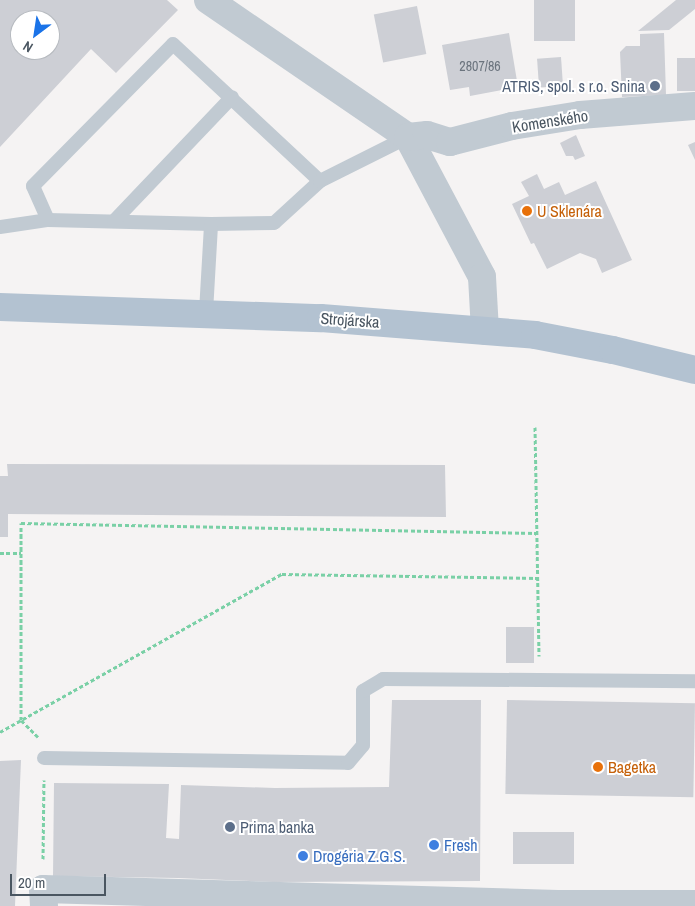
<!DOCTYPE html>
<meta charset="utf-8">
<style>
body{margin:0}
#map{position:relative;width:695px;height:906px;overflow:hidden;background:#f5f3f3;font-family:"Archivo Narrow",sans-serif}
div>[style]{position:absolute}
.building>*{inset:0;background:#cdcfd5;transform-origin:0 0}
.path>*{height:3px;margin-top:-1.5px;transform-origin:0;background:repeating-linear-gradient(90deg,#7ad0a6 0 4px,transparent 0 6.5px)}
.lane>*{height:14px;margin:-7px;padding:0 7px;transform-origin:7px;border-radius:7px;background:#c1cad2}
.street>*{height:28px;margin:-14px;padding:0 14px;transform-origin:14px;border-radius:14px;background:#c1cad2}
.primary>*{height:28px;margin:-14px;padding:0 14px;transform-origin:14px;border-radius:14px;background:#b3c2d1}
.dots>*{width:14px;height:14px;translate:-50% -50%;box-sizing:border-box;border:2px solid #fff;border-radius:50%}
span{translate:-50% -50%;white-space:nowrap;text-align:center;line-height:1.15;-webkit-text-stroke:4px #fff;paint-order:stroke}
.number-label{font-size:14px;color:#6b747e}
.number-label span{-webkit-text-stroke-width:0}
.service-label{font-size:16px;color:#4e5e75}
.right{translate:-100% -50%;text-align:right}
.left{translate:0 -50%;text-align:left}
.street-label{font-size:16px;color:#4a5661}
.food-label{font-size:16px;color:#c56008}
.shop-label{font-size:16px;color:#366cbe}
.north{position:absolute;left:10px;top:10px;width:50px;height:50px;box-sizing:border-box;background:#fff;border:1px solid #b7bbc0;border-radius:50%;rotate:211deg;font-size:14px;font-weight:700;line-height:20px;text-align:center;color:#4a5661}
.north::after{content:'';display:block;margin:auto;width:18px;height:22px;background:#1a73e8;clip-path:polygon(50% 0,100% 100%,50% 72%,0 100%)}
.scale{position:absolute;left:10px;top:874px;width:96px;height:22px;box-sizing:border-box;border:2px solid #4a5661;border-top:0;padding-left:6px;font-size:15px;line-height:18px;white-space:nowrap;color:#4a5661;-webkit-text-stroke:4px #fff;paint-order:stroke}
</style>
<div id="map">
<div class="building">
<i style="clip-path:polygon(evenodd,0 0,167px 0,178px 10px,116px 73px,91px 49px,0 147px,0 0,20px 20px,50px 20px,50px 50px,20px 50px,20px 20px)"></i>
<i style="left:534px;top:0;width:41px;height:41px"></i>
<i style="clip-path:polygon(676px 0,695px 0,695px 9px,669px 30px,638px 31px)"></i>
<i style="left:417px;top:6px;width:49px;height:44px;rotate:79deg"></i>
<i style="clip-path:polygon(509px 33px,518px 87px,470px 96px,469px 87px,450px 90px,442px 45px)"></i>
<i style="clip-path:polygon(664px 33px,666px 95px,622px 97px,620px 52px,626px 46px,640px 46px,640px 34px)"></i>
<i style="left:561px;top:57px;width:29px;height:24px;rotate:86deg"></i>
<i style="left:695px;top:58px;width:33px;height:18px;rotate:90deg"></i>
<i style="clip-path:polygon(576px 135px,585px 156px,575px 160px,573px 156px,566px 156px,560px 143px)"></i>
<i style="clip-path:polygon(695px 142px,695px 160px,688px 145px)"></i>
<i style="clip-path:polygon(537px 174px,544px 189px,559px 182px,565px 195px,596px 181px,632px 260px,602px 273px,596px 259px,580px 253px,547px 269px,534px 243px,531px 244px,512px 204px,529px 196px,521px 182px)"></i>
<i style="clip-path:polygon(7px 464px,445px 465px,446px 517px,8px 514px,8px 537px,0 537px,0 476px,8px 476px)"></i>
<i style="left:506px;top:627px;width:28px;height:36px"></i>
<i style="clip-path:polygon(392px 700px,481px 700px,480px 881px,273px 882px,178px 878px,53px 876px,54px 783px,169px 784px,166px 838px,179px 839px,181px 785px,275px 788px,389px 787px)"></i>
<i style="left:507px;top:700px;width:188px;height:94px;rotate:1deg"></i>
<i style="clip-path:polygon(21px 760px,15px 906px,0 906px,0 761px)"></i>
<i style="left:513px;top:832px;width:61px;height:32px"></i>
</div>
<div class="path">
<i style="left:535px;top:427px;width:229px;rotate:89deg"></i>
<i style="left:0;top:553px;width:21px"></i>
<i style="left:0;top:732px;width:323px;rotate:-29.3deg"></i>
<i style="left:282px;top:574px;width:255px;rotate:0.9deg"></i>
<i style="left:38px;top:737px;width:24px;rotate:-135deg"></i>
<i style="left:21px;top:720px;width:197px;rotate:-90deg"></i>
<i style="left:21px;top:523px;width:516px;rotate:1.11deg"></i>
<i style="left:43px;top:859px;width:79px;rotate:-89.3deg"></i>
</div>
<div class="lane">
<i style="left:173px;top:44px;width:201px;rotate:43deg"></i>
<i style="left:320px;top:181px;width:62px;rotate:137.6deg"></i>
<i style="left:274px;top:223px;width:63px;rotate:179.1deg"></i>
<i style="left:211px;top:224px;width:163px;rotate:-178.6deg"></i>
<i style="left:48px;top:220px;width:37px;rotate:-114deg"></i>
<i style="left:33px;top:186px;width:199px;rotate:-45.4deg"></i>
<i style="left:320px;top:181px;width:98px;rotate:-26.6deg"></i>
<i style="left:114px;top:221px;width:171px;rotate:-46.4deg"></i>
<i style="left:0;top:227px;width:49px;rotate:-8.3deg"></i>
<i style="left:206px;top:312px;width:88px;rotate:-86.7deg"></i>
<i style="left:44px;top:758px;width:304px;rotate:0.9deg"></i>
<i style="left:348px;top:763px;width:23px;rotate:-50deg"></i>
<i style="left:363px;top:745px;width:54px;rotate:-90deg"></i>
<i style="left:363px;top:691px;width:23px;rotate:-31deg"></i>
<i style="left:383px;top:679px;width:312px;rotate:0.4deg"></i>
</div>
<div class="street">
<i style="left:208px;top:0;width:242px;rotate:34.4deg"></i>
<i style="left:408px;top:137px;width:158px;rotate:62.1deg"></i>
<i style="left:482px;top:277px;width:54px;rotate:86.8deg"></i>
<i style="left:408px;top:137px;width:19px;rotate:-6deg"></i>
<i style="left:427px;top:135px;width:24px;rotate:17deg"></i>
<i style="left:450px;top:142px;width:64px;rotate:-14.5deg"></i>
<i style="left:512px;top:126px;width:69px;rotate:-9.2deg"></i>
<i style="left:580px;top:115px;width:115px;rotate:-4.5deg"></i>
<i style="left:44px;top:906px;width:17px;rotate:-93deg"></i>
<i style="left:43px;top:889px;width:515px;rotate:1.67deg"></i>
<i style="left:558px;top:904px;width:137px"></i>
</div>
<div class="primary">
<i style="left:0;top:307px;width:321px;rotate:2deg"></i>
<i style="left:321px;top:318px;width:215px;rotate:4.5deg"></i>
<i style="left:535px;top:335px;width:79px;rotate:10.9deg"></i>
<i style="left:613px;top:350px;width:84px;rotate:13.7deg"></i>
</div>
<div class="dots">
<i style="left:655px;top:86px;background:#5c6f8a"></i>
<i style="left:527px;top:211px;background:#e8710a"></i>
<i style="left:598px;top:767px;background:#e8710a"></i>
<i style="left:230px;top:827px;background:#5c6f8a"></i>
<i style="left:434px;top:845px;background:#3f7fe0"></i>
<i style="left:303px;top:856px;background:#3f7fe0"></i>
</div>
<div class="number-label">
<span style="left:480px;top:66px">2807/86</span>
</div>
<div class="service-label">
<span class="right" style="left:645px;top:86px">ATRIS, spol. s r.o. Snina</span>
<span class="left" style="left:240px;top:827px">Prima banka</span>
</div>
<div class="street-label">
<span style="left:550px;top:121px;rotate:-9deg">Komenského</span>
<span style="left:350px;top:320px;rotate:4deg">Strojárska</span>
</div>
<div class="food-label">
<span class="left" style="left:537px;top:211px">U Sklenára</span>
<span class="left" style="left:608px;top:767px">Bagetka</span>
</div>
<div class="shop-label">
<span class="left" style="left:444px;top:845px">Fresh</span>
<span class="left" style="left:313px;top:856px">Drogéria Z.G.S.</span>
</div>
<div class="north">N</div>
<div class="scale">20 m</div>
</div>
